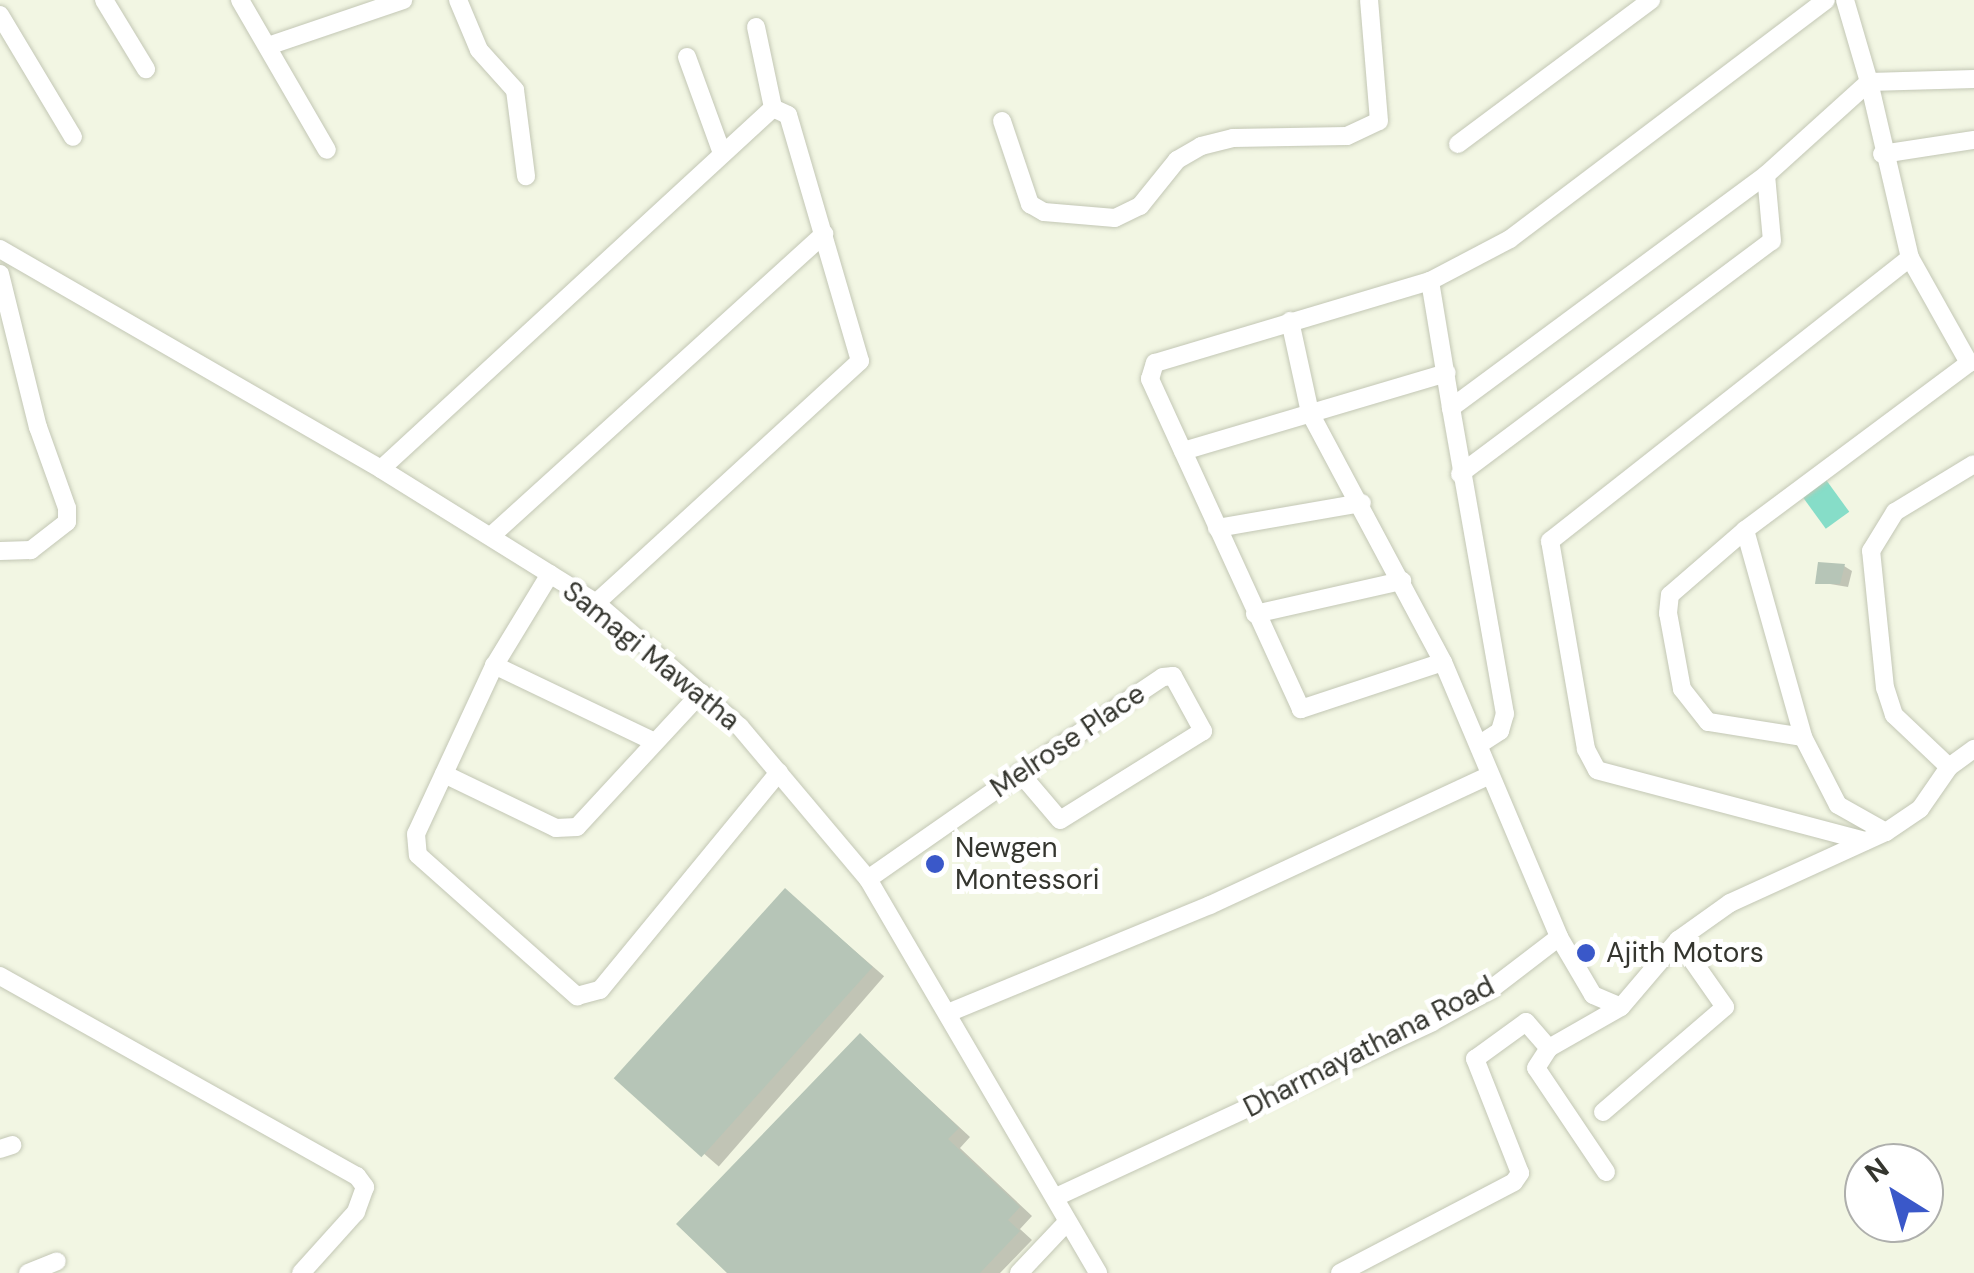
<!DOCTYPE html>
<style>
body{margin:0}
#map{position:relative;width:1974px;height:1273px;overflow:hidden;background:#f2f6e3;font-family:"DM Sans",sans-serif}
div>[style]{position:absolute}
.water>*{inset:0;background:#86ddc8;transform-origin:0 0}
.shadow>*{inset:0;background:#0003;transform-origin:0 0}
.building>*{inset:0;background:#b6c5b7;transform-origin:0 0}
.roads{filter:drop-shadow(0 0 2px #c3c7b5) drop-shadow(0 0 2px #c3c7b5)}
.minor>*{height:18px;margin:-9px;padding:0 9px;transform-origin:9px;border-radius:9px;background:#fff}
.dots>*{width:28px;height:28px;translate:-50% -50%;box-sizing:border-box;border:5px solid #fff;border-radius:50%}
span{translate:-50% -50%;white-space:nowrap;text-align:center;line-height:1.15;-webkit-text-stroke:10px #fff;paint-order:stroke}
.street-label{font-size:28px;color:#35362f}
.poi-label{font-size:28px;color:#35362f}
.left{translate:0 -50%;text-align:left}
.north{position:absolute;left:1844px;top:1143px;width:100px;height:100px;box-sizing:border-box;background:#fff;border:2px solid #aeafac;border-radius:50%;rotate:323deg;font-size:28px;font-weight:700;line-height:40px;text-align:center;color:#35362f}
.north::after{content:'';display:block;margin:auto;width:35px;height:45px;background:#3a58c9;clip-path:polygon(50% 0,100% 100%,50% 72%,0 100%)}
</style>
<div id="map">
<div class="water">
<i style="left:1824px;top:477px;width:43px;height:29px;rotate:54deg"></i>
</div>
<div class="shadow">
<i style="clip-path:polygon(1844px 566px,1852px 571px,1848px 587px,1818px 582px)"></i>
<i style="left:786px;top:891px;width:130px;height:252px;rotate:41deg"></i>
<i style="clip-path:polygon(861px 1036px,970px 1137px,960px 1148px,1032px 1216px,1020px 1229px,1032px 1240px,1000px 1273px,731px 1273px)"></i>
</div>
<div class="building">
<i style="clip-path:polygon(1818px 562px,1845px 564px,1840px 584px,1815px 584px)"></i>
<i style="left:785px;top:888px;width:118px;height:256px;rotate:42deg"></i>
<i style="clip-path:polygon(860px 1033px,959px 1128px,948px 1139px,1020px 1207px,1008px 1220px,1020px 1231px,980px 1273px,727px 1273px,676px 1224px)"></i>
</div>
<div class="roads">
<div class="minor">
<i style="left:104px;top:0;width:81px;rotate:58.7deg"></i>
<i style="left:240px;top:0;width:173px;rotate:59.9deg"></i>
<i style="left:458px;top:0;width:54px;rotate:67.2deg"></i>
<i style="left:479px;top:50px;width:54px;rotate:48deg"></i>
<i style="left:515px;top:90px;width:87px;rotate:82.7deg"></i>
<i style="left:1845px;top:0;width:85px;rotate:73.7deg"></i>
<i style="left:1869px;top:82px;width:105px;rotate:-1.6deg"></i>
<i style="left:0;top:15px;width:142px;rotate:59.1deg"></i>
<i style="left:756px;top:27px;width:83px;rotate:78.1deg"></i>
<i style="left:268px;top:46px;width:143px;rotate:-18.8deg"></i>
<i style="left:687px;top:57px;width:102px;rotate:70deg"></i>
<i style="left:1002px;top:121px;width:88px;rotate:71.4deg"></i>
<i style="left:1030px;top:204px;width:16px;rotate:30deg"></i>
<i style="left:1044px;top:212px;width:71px;rotate:4.8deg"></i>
<i style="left:1115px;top:218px;width:28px;rotate:-26deg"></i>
<i style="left:1140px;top:206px;width:59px;rotate:-51.2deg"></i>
<i style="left:1177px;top:160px;width:28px;rotate:-30deg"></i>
<i style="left:1201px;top:146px;width:33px;rotate:-14deg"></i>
<i style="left:1233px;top:138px;width:114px;rotate:-1deg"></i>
<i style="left:1347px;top:136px;width:35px;rotate:-25deg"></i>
<i style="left:1379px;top:121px;width:121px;rotate:-94.7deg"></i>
<i style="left:1458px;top:144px;width:241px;rotate:-36.7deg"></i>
<i style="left:1882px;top:154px;width:93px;rotate:-8.7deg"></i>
<i style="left:0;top:249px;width:440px;rotate:30deg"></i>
<i style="left:381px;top:469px;width:253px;rotate:31.9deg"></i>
<i style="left:596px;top:603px;width:190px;rotate:40.7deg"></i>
<i style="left:740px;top:727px;width:199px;rotate:49.9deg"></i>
<i style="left:868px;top:879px;width:456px;rotate:59.7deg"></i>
<i style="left:0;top:274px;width:158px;rotate:76.1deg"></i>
<i style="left:38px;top:427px;width:86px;rotate:70.3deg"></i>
<i style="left:67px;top:508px;width:14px;rotate:90deg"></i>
<i style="left:67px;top:522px;width:46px;rotate:142.1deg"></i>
<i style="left:31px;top:550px;width:31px;rotate:178deg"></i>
<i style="left:1430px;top:281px;width:129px;rotate:80.6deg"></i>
<i style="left:1290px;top:321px;width:94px;rotate:77.7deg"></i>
<i style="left:1310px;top:413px;width:282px;rotate:61.9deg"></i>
<i style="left:1443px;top:662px;width:298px;rotate:67.1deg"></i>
<i style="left:1183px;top:451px;width:275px;rotate:-16.5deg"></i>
<i style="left:381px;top:469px;width:533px;rotate:-42.64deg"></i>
<i style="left:1460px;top:474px;width:389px;rotate:-36.8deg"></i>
<i style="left:1772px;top:241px;width:66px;rotate:-95.2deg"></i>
<i style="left:1217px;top:528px;width:147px;rotate:-9.8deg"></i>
<i style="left:1745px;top:530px;width:215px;rotate:74.3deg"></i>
<i style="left:1803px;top:737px;width:76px;rotate:62.8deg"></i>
<i style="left:1838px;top:805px;width:55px;rotate:29.4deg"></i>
<i style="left:491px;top:536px;width:450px;rotate:-42.2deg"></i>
<i style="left:550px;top:574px;width:108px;rotate:121.3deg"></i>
<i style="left:494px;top:666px;width:185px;rotate:114.9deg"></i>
<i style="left:416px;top:834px;width:21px;rotate:85deg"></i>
<i style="left:418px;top:855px;width:213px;rotate:41.6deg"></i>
<i style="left:577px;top:996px;width:24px;rotate:-15deg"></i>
<i style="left:600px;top:990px;width:282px;rotate:-50.6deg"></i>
<i style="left:596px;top:603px;width:358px;rotate:-42.5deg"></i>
<i style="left:860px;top:361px;width:256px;rotate:-106.3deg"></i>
<i style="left:788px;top:115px;width:17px;rotate:-155deg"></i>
<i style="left:1255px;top:614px;width:151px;rotate:-12.7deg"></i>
<i style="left:1443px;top:662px;width:150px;rotate:161.7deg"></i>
<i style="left:1301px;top:709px;width:363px;rotate:-114.6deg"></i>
<i style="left:1150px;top:379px;width:17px;rotate:-73deg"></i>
<i style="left:1155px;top:363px;width:287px;rotate:-16.6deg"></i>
<i style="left:1430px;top:281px;width:90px;rotate:-27.7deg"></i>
<i style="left:1510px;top:239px;width:396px;rotate:-37.1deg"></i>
<i style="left:494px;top:665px;width:178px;rotate:25.6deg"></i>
<i style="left:1803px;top:737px;width:96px;rotate:-171deg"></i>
<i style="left:1708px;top:722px;width:42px;rotate:-128.2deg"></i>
<i style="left:1682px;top:689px;width:77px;rotate:-100.4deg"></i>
<i style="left:1668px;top:613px;width:18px;rotate:-84deg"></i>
<i style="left:1670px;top:595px;width:99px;rotate:-40.9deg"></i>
<i style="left:1745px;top:530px;width:279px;rotate:-36.7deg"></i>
<i style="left:1969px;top:363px;width:120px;rotate:-119.3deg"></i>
<i style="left:1910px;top:258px;width:181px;rotate:-103.1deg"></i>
<i style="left:1480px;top:744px;width:24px;rotate:-33deg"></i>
<i style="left:1500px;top:731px;width:18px;rotate:-74deg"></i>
<i style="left:1505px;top:714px;width:311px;rotate:-100deg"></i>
<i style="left:1451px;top:408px;width:392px;rotate:-36.5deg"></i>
<i style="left:1766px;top:175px;width:139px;rotate:-42.1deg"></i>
<i style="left:1949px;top:767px;width:76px;rotate:-136.6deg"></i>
<i style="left:1894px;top:715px;width:28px;rotate:-108deg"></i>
<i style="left:1885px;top:688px;width:138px;rotate:-95.8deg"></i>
<i style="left:1871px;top:551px;width:46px;rotate:-58.4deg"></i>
<i style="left:1895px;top:512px;width:92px;rotate:-31.3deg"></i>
<i style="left:444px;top:774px;width:124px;rotate:25.7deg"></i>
<i style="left:556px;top:828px;width:21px;rotate:-3deg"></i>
<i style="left:577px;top:827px;width:183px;rotate:-47.2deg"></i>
<i style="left:1865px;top:841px;width:277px;rotate:-165.2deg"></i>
<i style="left:1597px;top:770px;width:24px;rotate:-118deg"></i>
<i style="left:1586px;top:749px;width:211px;rotate:-99.8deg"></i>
<i style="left:1550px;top:541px;width:458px;rotate:-38.2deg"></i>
<i style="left:868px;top:879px;width:185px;rotate:-34.9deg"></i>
<i style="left:1020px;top:773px;width:172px;rotate:-33.9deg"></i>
<i style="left:1163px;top:677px;width:10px;rotate:-6deg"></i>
<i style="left:1173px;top:676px;width:63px;rotate:61.4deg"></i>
<i style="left:1203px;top:731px;width:168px;rotate:148.1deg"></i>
<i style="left:1060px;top:820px;width:62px;rotate:-130.4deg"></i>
<i style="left:0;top:976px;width:409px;rotate:29.3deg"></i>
<i style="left:357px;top:1176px;width:14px;rotate:54deg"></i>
<i style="left:365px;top:1187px;width:27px;rotate:110deg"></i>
<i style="left:356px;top:1212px;width:82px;rotate:132deg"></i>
<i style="left:948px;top:1013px;width:283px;rotate:-22.4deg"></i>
<i style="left:1210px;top:905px;width:306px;rotate:-24.9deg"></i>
<i style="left:1603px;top:1112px;width:161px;rotate:-40.7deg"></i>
<i style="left:1725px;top:1007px;width:82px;rotate:-125deg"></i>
<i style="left:0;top:1149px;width:13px;rotate:-18deg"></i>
<i style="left:1606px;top:1172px;width:125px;rotate:-123.9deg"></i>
<i style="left:1536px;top:1068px;width:24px;rotate:-57deg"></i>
<i style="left:1549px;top:1048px;width:83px;rotate:-29.7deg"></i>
<i style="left:1058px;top:1196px;width:412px;rotate:-24.9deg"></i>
<i style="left:1432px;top:1022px;width:66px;rotate:-28.9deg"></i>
<i style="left:1490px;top:990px;width:87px;rotate:-37.5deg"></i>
<i style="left:1559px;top:937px;width:67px;rotate:59.6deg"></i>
<i style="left:1593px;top:995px;width:30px;rotate:23deg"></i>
<i style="left:1621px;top:1007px;width:88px;rotate:-49.6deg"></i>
<i style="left:1678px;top:940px;width:64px;rotate:-35.4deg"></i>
<i style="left:1730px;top:903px;width:171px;rotate:-24.5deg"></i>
<i style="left:1886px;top:832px;width:41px;rotate:-34.1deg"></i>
<i style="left:1920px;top:809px;width:51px;rotate:-55.4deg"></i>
<i style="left:1949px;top:767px;width:31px;rotate:-36deg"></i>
<i style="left:28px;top:1273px;width:31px;rotate:-22deg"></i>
<i style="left:1019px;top:1273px;width:70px;rotate:-46.7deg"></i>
<i style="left:1340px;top:1273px;width:196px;rotate:-27.6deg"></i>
<i style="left:1514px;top:1182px;width:11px;rotate:-56deg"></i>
<i style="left:1520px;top:1173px;width:123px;rotate:-111.5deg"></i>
<i style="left:1475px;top:1059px;width:63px;rotate:-36deg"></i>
<i style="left:1526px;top:1022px;width:35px;rotate:49deg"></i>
</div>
</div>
<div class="dots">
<i style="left:935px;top:864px;background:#3a58c9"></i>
<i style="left:1586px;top:953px;background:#3a58c9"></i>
</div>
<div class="street-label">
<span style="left:651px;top:656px;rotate:39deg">Samagi Mawatha</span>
<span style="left:1068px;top:741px;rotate:-34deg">Melrose Place</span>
<span style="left:1369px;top:1047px;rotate:-27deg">Dharmayathana Road</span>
</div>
<div class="poi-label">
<span class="left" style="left:955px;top:864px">Newgen<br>Montessori</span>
<span class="left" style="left:1606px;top:953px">Ajith Motors</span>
</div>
<div class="north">N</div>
</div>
